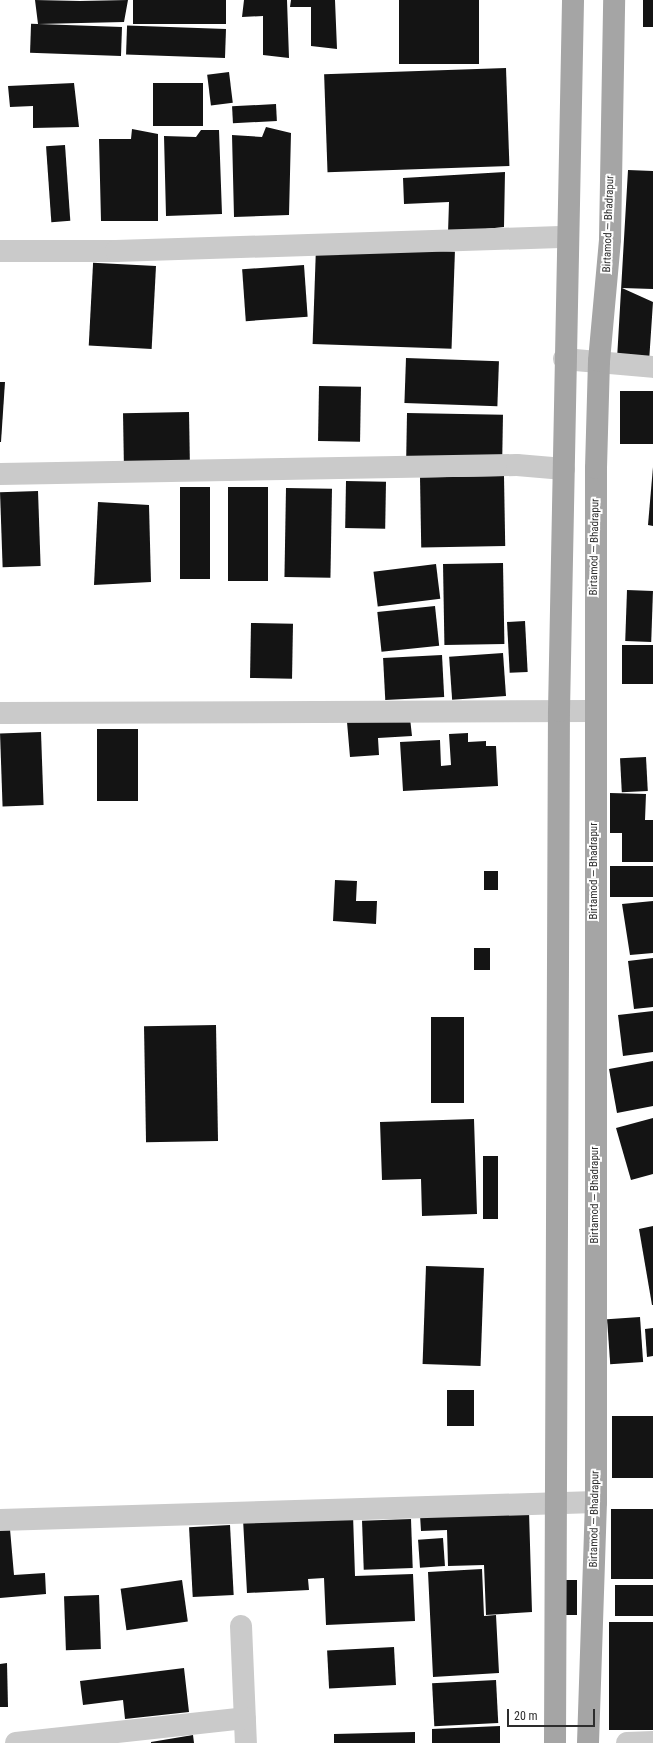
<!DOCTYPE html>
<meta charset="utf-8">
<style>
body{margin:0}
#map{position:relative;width:653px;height:1743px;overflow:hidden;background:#fff;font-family:"Roboto Condensed",sans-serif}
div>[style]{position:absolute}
.building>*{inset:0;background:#141414;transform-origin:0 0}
.minor>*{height:22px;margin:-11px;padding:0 11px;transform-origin:11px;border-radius:11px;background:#cacaca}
.major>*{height:22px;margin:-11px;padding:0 11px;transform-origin:11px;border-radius:11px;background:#a5a5a5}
span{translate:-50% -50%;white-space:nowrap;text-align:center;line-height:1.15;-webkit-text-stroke:4px #fff;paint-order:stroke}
.street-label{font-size:11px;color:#2d2d2d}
.scale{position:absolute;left:507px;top:1709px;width:88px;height:18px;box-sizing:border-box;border:2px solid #2d2d2d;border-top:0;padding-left:5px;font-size:12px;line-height:14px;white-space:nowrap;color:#2d2d2d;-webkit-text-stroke:3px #fff;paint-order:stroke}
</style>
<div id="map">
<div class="building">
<i style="clip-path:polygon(35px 0,80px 1px,128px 0,124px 22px,38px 24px)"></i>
<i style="left:133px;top:0;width:93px;height:24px"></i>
<i style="clip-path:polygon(244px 0,287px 0,289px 58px,263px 55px,263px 16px,242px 17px)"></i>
<i style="clip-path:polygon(291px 0,335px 0,337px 49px,311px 46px,311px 7px,290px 7px)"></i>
<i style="left:399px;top:0;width:80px;height:64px"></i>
<i style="left:643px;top:0;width:10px;height:27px"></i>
<i style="left:122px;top:27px;width:29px;height:91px;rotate:92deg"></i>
<i style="left:226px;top:29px;width:29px;height:99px;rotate:92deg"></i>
<i style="left:506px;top:68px;width:98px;height:182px;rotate:88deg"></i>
<i style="left:229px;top:72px;width:31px;height:22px;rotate:83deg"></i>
<i style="clip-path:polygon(74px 83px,79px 127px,33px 128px,33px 106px,10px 107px,8px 86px)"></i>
<i style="left:153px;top:83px;width:50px;height:43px"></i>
<i style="left:276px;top:104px;width:17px;height:44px;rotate:87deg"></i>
<i style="clip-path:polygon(266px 127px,291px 133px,289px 215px,234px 217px,232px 135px,262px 137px)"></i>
<i style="clip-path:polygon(132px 129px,158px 134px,158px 221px,101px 221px,99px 139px,131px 139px)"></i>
<i style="clip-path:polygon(201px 130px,219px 130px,222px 214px,166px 216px,164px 136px,196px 137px)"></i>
<i style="left:65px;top:145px;width:76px;height:19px;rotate:86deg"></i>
<i style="clip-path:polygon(628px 170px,653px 171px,653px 289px,622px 288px,653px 302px,649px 362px,617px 359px)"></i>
<i style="clip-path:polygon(505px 172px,504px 227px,448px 233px,449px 202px,404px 204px,403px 178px)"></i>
<i style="left:316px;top:247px;width:139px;height:97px;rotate:2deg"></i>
<i style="left:304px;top:265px;width:52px;height:62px;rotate:86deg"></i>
<i style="left:156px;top:266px;width:83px;height:63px;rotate:93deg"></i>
<i style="left:406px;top:358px;width:93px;height:45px;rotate:2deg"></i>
<i style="clip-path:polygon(0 382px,5px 382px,1px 442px,0 442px)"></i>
<i style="left:319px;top:386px;width:42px;height:55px;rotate:1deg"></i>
<i style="left:653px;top:391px;width:53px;height:33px;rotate:90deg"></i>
<i style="left:189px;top:412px;width:49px;height:66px;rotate:89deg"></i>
<i style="left:407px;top:413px;width:96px;height:43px;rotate:1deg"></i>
<i style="clip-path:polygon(653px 467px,653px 526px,648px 525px)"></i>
<i style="left:504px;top:476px;width:70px;height:84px;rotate:89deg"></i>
<i style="left:346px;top:481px;width:40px;height:47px;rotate:1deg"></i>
<i style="left:180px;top:487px;width:30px;height:92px"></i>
<i style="left:228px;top:487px;width:40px;height:94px"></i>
<i style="left:286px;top:488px;width:46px;height:89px;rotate:1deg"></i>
<i style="left:38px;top:491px;width:75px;height:38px;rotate:88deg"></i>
<i style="clip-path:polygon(98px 502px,149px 505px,151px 582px,94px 585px)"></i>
<i style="left:503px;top:563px;width:81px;height:60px;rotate:89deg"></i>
<i style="left:436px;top:564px;width:35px;height:63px;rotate:83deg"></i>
<i style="left:627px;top:590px;width:26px;height:51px;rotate:2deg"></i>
<i style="left:435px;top:606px;width:40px;height:58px;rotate:84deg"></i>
<i style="left:525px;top:621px;width:51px;height:18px;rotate:87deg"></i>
<i style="left:251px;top:623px;width:42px;height:55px;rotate:1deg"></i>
<i style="left:622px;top:645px;width:31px;height:39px"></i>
<i style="left:503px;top:653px;width:43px;height:54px;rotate:86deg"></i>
<i style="left:442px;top:655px;width:42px;height:59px;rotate:87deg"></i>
<i style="clip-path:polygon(410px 718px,412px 736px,378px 738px,379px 755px,350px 757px,347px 722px)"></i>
<i style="left:97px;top:729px;width:41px;height:72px"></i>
<i style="left:41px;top:732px;width:73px;height:41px;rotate:88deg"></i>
<i style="clip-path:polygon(468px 733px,468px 742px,486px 741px,486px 746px,496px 746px,498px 786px,403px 791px,400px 742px,440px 740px,441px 766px,451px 765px,449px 734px)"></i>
<i style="left:646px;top:757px;width:34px;height:26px;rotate:87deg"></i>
<i style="clip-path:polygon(610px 793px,646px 794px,645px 820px,653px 820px,653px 862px,622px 862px,622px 833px,610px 833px)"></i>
<i style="left:653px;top:866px;width:31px;height:43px;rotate:90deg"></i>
<i style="left:484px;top:871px;width:14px;height:19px"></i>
<i style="clip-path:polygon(335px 880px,357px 881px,356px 901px,377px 901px,376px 924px,333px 921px)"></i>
<i style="clip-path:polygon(653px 901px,653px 953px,630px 955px,622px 904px)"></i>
<i style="left:474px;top:948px;width:16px;height:22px"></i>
<i style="clip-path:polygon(653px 958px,653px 1007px,634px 1009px,628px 961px)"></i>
<i style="clip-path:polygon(653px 1011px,653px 1052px,623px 1056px,618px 1015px)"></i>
<i style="left:431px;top:1017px;width:33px;height:86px"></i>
<i style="left:216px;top:1025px;width:116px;height:72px;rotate:89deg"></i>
<i style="clip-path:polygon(653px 1061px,653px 1106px,617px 1113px,609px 1069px)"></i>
<i style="clip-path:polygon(653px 1118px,653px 1174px,631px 1180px,616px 1128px)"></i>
<i style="clip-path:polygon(474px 1119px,477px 1214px,422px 1216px,421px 1179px,382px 1180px,380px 1122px)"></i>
<i style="left:483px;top:1156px;width:15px;height:63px"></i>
<i style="clip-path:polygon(653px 1226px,653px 1305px,652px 1305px,639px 1229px)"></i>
<i style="left:426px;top:1266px;width:58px;height:98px;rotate:2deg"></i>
<i style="left:640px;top:1317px;width:45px;height:33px;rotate:86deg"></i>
<i style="clip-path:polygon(653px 1328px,653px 1356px,647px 1357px,645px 1329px)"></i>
<i style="left:474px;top:1390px;width:36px;height:27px;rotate:90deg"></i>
<i style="left:653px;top:1416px;width:62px;height:41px;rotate:90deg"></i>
<i style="left:653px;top:1509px;width:70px;height:42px;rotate:90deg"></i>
<i style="clip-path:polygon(529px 1511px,532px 1612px,486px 1615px,484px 1565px,448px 1566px,447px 1530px,421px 1531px,420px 1515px)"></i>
<i style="clip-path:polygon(353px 1514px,355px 1576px,413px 1574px,415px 1621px,326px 1625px,324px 1578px,308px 1579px,309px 1590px,247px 1593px,243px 1519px)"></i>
<i style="left:411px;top:1519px;width:49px;height:49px;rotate:88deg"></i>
<i style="left:230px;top:1525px;width:70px;height:41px;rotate:87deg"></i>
<i style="clip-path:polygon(10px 1529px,14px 1575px,45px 1573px,46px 1594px,0 1598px,0 1530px)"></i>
<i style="left:443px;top:1538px;width:28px;height:25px;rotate:86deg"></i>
<i style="clip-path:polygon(482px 1569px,484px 1616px,496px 1615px,499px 1673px,433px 1677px,428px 1572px)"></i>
<i style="left:182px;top:1580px;width:42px;height:62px;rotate:82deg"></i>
<i style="left:558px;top:1580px;width:19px;height:35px"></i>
<i style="left:653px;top:1585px;width:31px;height:38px;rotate:90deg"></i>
<i style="left:99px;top:1595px;width:54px;height:35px;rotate:88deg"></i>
<i style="left:653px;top:1622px;width:108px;height:44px;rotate:90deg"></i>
<i style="left:394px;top:1647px;width:38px;height:67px;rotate:87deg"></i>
<i style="clip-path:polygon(7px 1663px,8px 1707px,0 1707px,0 1664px)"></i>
<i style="clip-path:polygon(184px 1668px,189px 1712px,125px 1719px,123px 1700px,83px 1705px,80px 1681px)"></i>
<i style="left:496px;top:1680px;width:43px;height:64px;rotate:87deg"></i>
<i style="clip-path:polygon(500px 1726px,500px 1743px,432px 1743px,432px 1729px)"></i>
<i style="clip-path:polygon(415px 1732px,415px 1743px,334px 1743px,334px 1734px)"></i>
<i style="clip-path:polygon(193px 1735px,194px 1743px,151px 1743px,151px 1742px)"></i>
</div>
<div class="minor">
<i style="left:0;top:251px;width:116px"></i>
<i style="left:116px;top:251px;width:452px;rotate:-1.8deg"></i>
<i style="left:564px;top:359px;width:89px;rotate:5.1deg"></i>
<i style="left:0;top:474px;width:517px;rotate:-1deg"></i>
<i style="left:517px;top:465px;width:47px;rotate:4.9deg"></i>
<i style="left:0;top:713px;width:594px;rotate:-0.19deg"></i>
<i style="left:0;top:1520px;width:596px;rotate:-1.73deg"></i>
<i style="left:241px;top:1626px;width:117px;rotate:87.6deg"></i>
<i style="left:16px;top:1743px;width:230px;rotate:-6.2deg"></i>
<i style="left:627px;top:1743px;width:26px;rotate:-2deg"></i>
</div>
<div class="major">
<i style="left:555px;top:1743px;width:1032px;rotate:-89.78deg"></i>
<i style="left:559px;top:711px;width:711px;rotate:-88.87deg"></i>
<i style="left:588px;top:1743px;width:241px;rotate:-88.1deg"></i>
<i style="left:596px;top:1502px;width:1034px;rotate:-90deg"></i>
<i style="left:596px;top:468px;width:107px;rotate:-88.4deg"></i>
<i style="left:599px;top:361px;width:122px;rotate:-84.8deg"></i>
<i style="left:610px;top:239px;width:239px;rotate:-89deg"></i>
</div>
<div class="street-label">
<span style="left:609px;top:224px;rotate:-88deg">Birtamod — Bhadrapur</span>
<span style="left:595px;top:547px;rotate:-89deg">Birtamod — Bhadrapur</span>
<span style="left:594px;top:871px;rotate:-90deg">Birtamod — Bhadrapur</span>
<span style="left:595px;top:1195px;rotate:-90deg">Birtamod — Bhadrapur</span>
<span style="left:595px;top:1519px;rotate:-89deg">Birtamod — Bhadrapur</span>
</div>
<div class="scale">20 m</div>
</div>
